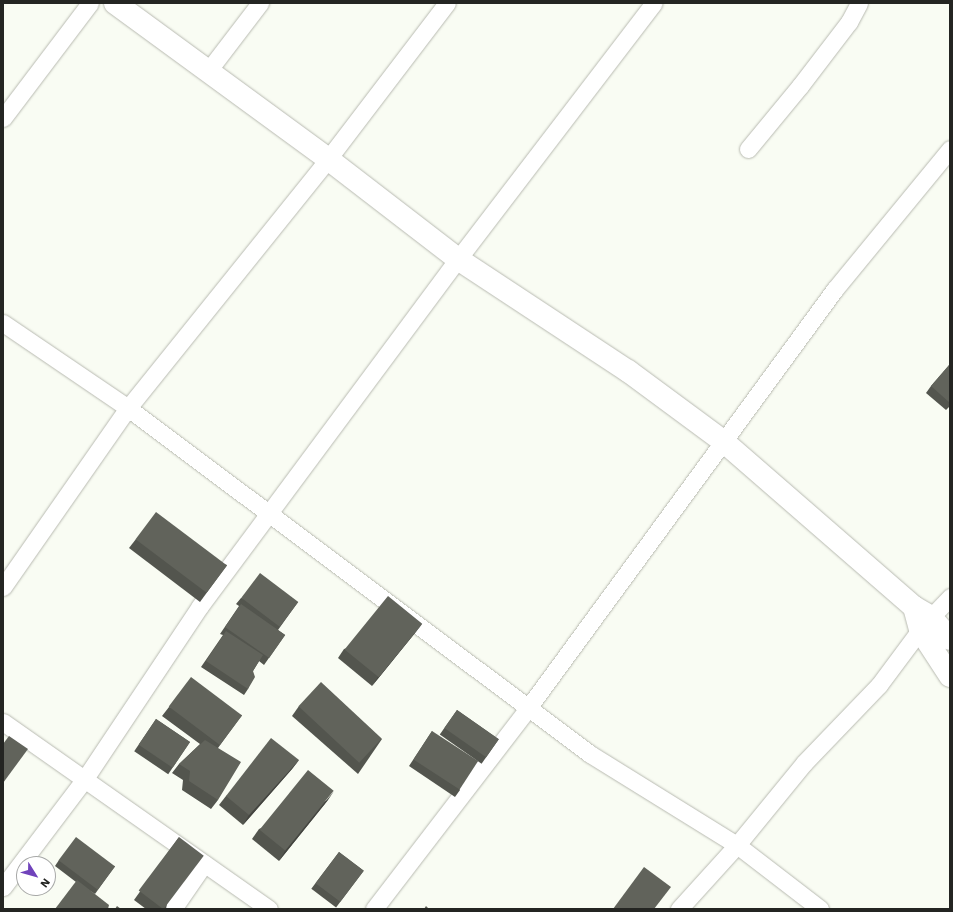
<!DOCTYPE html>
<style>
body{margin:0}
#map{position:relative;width:953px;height:912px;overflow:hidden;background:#f9fcf3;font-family:"Work Sans",sans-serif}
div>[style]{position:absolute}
.roads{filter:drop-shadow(0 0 1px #b8bab1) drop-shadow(0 0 1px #b8bab1)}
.minor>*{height:17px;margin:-8.5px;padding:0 8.5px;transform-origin:8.5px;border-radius:8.5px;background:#fff}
.trunk>*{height:22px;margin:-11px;padding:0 11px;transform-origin:11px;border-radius:11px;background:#fff}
.wall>*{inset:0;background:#53554e;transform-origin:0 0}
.shaded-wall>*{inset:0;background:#444540}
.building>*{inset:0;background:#61635b;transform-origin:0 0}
span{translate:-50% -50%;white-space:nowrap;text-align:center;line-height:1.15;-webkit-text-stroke:4px #fff;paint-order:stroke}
.frame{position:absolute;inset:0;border:4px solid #242522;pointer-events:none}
.north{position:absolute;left:16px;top:856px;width:40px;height:40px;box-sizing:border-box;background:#fff;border:1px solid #a7a8a7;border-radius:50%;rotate:127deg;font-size:11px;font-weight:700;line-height:16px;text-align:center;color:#242522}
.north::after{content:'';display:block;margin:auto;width:14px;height:18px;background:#7043bb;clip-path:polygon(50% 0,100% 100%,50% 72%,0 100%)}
</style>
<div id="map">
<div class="roads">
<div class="minor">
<i style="left:208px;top:71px;width:86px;rotate:-52.6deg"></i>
<i style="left:3px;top:118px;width:144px;rotate:-52.9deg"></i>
<i style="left:748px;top:149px;width:82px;rotate:-50.5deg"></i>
<i style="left:800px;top:86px;width:81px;rotate:-52.6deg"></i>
<i style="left:849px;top:22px;width:21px;rotate:-62deg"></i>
<i style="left:3px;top:323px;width:151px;rotate:34.2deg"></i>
<i style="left:128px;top:408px;width:577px;rotate:36.83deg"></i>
<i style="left:590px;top:754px;width:173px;rotate:31.8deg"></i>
<i style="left:737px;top:845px;width:105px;rotate:37.6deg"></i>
<i style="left:3px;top:587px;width:218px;rotate:-55.1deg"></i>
<i style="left:128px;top:408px;width:319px;rotate:-51.2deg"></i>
<i style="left:328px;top:159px;width:196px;rotate:-52.7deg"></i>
<i style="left:931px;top:617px;width:28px;rotate:-46deg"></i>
<i style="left:3px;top:722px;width:325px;rotate:35.1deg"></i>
<i style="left:3px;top:887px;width:134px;rotate:-52.9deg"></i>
<i style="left:84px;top:780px;width:209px;rotate:-56.3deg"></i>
<i style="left:200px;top:606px;width:432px;rotate:-53.4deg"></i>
<i style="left:458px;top:259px;width:322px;rotate:-52.6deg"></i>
<i style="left:173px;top:909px;width:55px;rotate:-55.4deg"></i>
<i style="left:374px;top:909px;width:253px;rotate:-52.5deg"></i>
<i style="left:528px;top:708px;width:519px;rotate:-53.77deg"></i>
<i style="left:835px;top:289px;width:181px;rotate:-50.6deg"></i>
<i style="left:679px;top:909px;width:86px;rotate:-47.8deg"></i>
<i style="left:737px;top:845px;width:106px;rotate:-50.7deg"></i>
<i style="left:804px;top:763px;width:108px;rotate:-46.1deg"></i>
<i style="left:879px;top:685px;width:69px;rotate:-53.3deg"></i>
</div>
<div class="trunk">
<i style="left:115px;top:3px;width:264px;rotate:36.2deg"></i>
<i style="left:328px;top:159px;width:164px;rotate:37.6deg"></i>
<i style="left:458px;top:259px;width:204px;rotate:33.4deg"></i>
<i style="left:628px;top:371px;width:118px;rotate:36.4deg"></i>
<i style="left:723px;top:441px;width:253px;rotate:41deg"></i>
<i style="left:914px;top:607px;width:20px;rotate:30deg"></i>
<i style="left:931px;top:617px;width:29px;rotate:49deg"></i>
<i style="left:914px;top:607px;width:24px;rotate:75deg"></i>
<i style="left:920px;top:630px;width:55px;rotate:56.9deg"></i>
</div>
</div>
<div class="wall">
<i style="clip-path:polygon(950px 364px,950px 406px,946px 410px,926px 393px,931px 386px)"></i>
<i style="clip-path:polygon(136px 539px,227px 565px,200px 602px,129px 548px)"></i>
<i style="clip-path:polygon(241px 598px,298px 602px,278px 630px,285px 635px,264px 665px,259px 661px,253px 671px,248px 689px,244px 695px,201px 667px,223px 635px,220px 634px,239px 606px,236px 604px)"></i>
<i style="clip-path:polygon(422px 624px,415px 633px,372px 686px,338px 658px,344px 649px)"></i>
<i style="clip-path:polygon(299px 706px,382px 739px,358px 774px,292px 716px)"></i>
<i style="clip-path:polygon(169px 707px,242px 715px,218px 748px,218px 800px,211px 809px,182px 790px,183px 780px,172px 773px,179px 764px,200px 744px,162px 716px)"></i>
<i style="left:457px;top:710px;width:51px;height:30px;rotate:35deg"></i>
<i style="left:156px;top:719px;width:41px;height:39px;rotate:34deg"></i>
<i style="clip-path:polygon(432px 731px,460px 790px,455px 797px,409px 766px)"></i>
<i style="clip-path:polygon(299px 760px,292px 769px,243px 825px,219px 805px,226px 796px)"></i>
<i style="clip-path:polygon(328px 800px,279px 861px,252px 839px,259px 829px)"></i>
<i style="clip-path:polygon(179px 837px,166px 909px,146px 909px,134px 900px)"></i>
<i style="left:339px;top:852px;width:31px;height:46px;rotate:37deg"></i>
<i style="clip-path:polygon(59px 860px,115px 866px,95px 894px,76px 882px,55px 866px)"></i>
</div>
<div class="shaded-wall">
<i style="clip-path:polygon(422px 624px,415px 633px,372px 686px,378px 677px)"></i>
<i style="clip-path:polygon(299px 760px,292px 769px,243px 825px,249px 815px)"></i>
<i style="clip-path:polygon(334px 791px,328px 800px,279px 861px,285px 851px)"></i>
</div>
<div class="building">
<i style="clip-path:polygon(950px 364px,950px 403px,931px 386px)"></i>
<i style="left:156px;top:512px;width:89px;height:34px;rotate:37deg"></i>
<i style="left:260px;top:573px;width:48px;height:31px;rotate:37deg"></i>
<i style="left:388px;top:596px;width:44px;height:69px;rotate:39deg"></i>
<i style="left:241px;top:604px;width:54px;height:28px;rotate:35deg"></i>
<i style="clip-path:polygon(226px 631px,263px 655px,253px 671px,255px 677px,248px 689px,206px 661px)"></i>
<i style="left:191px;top:677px;width:64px;height:37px;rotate:37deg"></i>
<i style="left:321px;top:682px;width:83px;height:33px;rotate:43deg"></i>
<i style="left:457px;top:710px;width:51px;height:22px;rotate:35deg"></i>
<i style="left:156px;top:719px;width:41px;height:31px;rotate:34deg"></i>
<i style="left:432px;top:731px;width:55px;height:34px;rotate:33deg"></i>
<i style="clip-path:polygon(9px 736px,28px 749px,3px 783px,3px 744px)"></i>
<i style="clip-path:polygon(271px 738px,299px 760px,249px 815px,226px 796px)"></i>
<i style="clip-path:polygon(205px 740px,241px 762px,218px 800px,189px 781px,190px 771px,179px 764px)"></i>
<i style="left:308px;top:770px;width:33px;height:77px;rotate:39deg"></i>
<i style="left:76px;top:837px;width:49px;height:29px;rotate:37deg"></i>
<i style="left:179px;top:837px;width:31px;height:67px;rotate:37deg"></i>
<i style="left:339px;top:852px;width:31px;height:39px;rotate:37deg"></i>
<i style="clip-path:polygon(644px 867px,671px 887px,654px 909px,613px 909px)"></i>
<i style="clip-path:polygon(77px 880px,109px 905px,108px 909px,55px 909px)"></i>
<i style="clip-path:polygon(117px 906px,121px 909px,115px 909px)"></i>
<i style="clip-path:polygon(426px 906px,429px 909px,424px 909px)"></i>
</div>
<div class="frame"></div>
<div class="north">N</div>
</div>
